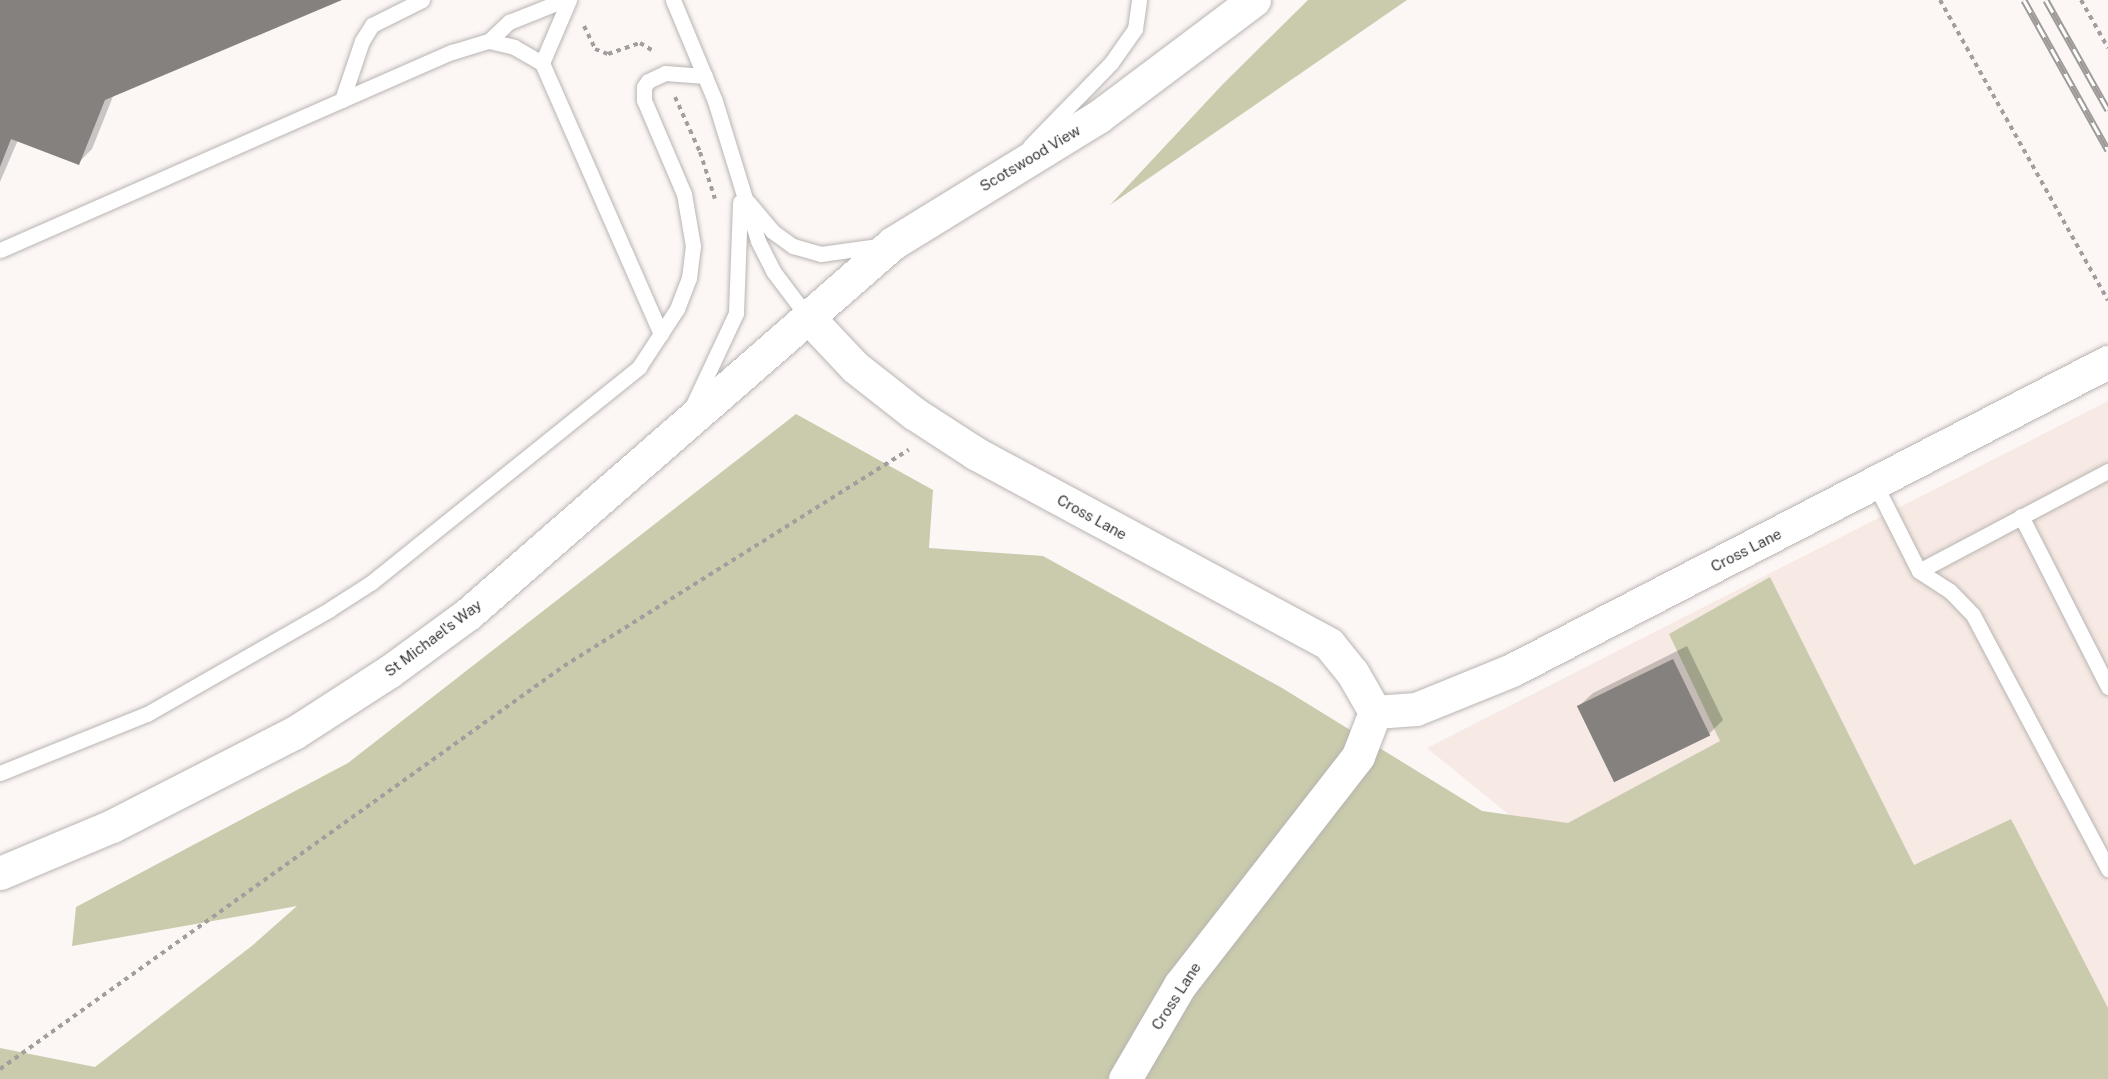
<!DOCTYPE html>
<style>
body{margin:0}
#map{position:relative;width:2108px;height:1079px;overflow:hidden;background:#fcf7f5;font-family:"Public Sans",sans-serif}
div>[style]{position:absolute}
.built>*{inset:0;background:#f7eae4}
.green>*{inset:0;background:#c9cbac}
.shadow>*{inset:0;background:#0003}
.building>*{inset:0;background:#84817e;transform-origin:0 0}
.path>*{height:4px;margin-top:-2px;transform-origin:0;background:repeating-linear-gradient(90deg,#a29e9d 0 4.5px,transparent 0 9px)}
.roads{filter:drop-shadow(0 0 2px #b9b4b2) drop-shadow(0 0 2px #b9b4b2)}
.lane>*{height:15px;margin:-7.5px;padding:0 7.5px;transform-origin:7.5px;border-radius:7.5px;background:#fff}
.secondary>*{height:33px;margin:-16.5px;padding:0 16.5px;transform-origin:16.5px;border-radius:16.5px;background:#fff}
.rail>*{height:7px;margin-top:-3.5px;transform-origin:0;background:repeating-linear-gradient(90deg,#fff 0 14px,#9d9a98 0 28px);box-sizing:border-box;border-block:2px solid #9d9a98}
span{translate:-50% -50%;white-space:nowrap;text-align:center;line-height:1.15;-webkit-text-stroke:6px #fff;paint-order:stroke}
.street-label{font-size:15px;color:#3c3a39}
</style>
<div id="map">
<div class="built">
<i style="clip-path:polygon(2108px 401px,2108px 1079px,1556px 853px,1427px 748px)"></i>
</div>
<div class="green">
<i style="clip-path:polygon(1308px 0,1407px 0,1110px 205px,1223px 84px)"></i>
<i style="clip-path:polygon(796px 414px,933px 490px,929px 548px,1043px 556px,1282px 688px,1482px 811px,1568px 823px,1720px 741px,1669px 634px,1770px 577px,1914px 865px,2011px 819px,2108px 1008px,2108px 1079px,0 1079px,0 1048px,95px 1067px,253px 945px,297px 906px,72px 946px,76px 907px,348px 763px)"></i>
</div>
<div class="shadow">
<i style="clip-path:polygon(0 0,338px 0,114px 94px,92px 149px,78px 163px,18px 140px,0 182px)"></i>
<i style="clip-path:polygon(1687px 646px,1723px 720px,1709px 734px,1616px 780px,1579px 706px,1593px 693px)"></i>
</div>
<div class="building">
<i style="clip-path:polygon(0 0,342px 0,105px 100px,79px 165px,11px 139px,0 167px)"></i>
<i style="left:1673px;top:659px;width:85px;height:107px;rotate:64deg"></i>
</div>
<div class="path">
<i style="left:1940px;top:0;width:344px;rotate:60.8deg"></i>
<i style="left:2081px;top:0;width:55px;rotate:60.6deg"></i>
<i style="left:584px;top:26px;width:25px;rotate:64deg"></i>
<i style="left:595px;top:49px;width:14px;rotate:21deg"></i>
<i style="left:608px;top:54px;width:34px;rotate:-19deg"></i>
<i style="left:640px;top:43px;width:17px;rotate:31deg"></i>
<i style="left:675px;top:97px;width:60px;rotate:65.6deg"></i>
<i style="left:700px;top:152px;width:49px;rotate:72.3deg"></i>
<i style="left:0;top:1069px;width:693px;rotate:-35.55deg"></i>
<i style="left:564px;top:666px;width:407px;rotate:-32.1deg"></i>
</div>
<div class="roads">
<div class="lane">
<i style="left:673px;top:0;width:109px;rotate:67.4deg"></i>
<i style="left:715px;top:101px;width:146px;rotate:72.9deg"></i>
<i style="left:758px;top:241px;width:34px;rotate:63deg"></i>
<i style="left:773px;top:271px;width:56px;rotate:52.9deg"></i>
<i style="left:489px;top:41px;width:28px;rotate:-44deg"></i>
<i style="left:509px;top:22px;width:59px;rotate:-21.8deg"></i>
<i style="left:542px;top:63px;width:69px;rotate:-66.8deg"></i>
<i style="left:342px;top:100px;width:62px;rotate:-71.3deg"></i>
<i style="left:362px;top:41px;width:19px;rotate:-58deg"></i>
<i style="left:372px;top:25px;width:56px;rotate:-26.6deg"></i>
<i style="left:1030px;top:146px;width:116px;rotate:-45.7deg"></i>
<i style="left:1111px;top:63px;width:42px;rotate:-54.8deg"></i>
<i style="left:1135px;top:29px;width:29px;rotate:-82deg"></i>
<i style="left:748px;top:202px;width:38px;rotate:50deg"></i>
<i style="left:772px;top:231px;width:26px;rotate:36deg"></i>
<i style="left:793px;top:246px;width:29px;rotate:16deg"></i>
<i style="left:821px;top:254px;width:58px;rotate:-8deg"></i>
<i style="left:0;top:250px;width:493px;rotate:-23.7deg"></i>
<i style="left:452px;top:52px;width:39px;rotate:-17deg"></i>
<i style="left:489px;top:41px;width:26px;rotate:13deg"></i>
<i style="left:514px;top:47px;width:32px;rotate:30deg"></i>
<i style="left:542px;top:63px;width:296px;rotate:66.3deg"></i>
<i style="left:693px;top:405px;width:102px;rotate:-64.9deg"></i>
<i style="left:736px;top:313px;width:111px;rotate:-87.9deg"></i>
<i style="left:1875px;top:484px;width:97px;rotate:63.2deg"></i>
<i style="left:1919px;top:571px;width:214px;rotate:-27.9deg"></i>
<i style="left:2021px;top:516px;width:192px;rotate:63deg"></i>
<i style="left:1919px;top:571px;width:37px;rotate:33deg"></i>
<i style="left:1950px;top:591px;width:33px;rotate:46deg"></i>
<i style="left:1973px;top:615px;width:288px;rotate:62deg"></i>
<i style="left:0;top:773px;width:158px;rotate:-21.9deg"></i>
<i style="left:147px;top:714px;width:211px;rotate:-29.8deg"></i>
<i style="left:330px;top:609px;width:50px;rotate:-32.7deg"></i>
<i style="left:372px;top:582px;width:343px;rotate:-38.8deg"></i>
<i style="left:639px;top:367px;width:69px;rotate:-56.8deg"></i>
<i style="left:677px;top:309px;width:33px;rotate:-69deg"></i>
<i style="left:689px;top:278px;width:32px;rotate:-83deg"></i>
<i style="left:693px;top:246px;width:53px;rotate:-99.8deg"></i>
<i style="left:684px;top:194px;width:102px;rotate:-113.1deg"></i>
<i style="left:644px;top:100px;width:13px;rotate:-90deg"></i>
<i style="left:644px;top:87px;width:7px;rotate:-56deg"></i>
<i style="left:648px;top:81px;width:19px;rotate:-25deg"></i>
<i style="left:665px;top:73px;width:40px;rotate:4.3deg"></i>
</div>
<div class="secondary">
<i style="left:807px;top:316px;width:70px;rotate:46.7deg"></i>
<i style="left:855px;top:367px;width:76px;rotate:38.1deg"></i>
<i style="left:915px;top:414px;width:72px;rotate:33deg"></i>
<i style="left:975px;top:453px;width:402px;rotate:28.3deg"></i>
<i style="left:1329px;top:644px;width:36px;rotate:51deg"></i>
<i style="left:1352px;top:672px;width:46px;rotate:60.1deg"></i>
<i style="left:1375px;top:712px;width:41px;rotate:-4.2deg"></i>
<i style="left:1416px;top:709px;width:104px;rotate:-22.1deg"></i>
<i style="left:1512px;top:670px;width:671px;rotate:-27.33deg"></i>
<i style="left:0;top:873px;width:121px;rotate:-22.8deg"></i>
<i style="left:112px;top:826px;width:204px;rotate:-27.1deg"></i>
<i style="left:294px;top:733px;width:114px;rotate:-32.9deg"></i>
<i style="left:390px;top:671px;width:97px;rotate:-36.2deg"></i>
<i style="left:468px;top:614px;width:564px;rotate:-41.12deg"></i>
<i style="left:893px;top:243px;width:241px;rotate:-31.6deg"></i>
<i style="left:1098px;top:117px;width:195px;rotate:-36.9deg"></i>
<i style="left:1125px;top:1079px;width:109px;rotate:-59.7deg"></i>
<i style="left:1180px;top:985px;width:290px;rotate:-52.1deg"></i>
<i style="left:1358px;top:756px;width:47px;rotate:-68.9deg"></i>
</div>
</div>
<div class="rail">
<i style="left:2024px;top:0;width:172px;rotate:60.8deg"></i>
<i style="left:2046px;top:0;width:126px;rotate:60.6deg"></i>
</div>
<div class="street-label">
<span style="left:1030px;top:158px;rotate:-31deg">Scotswood View</span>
<span style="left:1092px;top:517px;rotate:29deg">Cross Lane</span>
<span style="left:1746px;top:550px;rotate:-27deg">Cross Lane</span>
<span style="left:433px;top:638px;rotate:-37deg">St Michael's Way</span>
<span style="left:1176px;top:996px;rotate:-57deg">Cross Lane</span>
</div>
</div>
